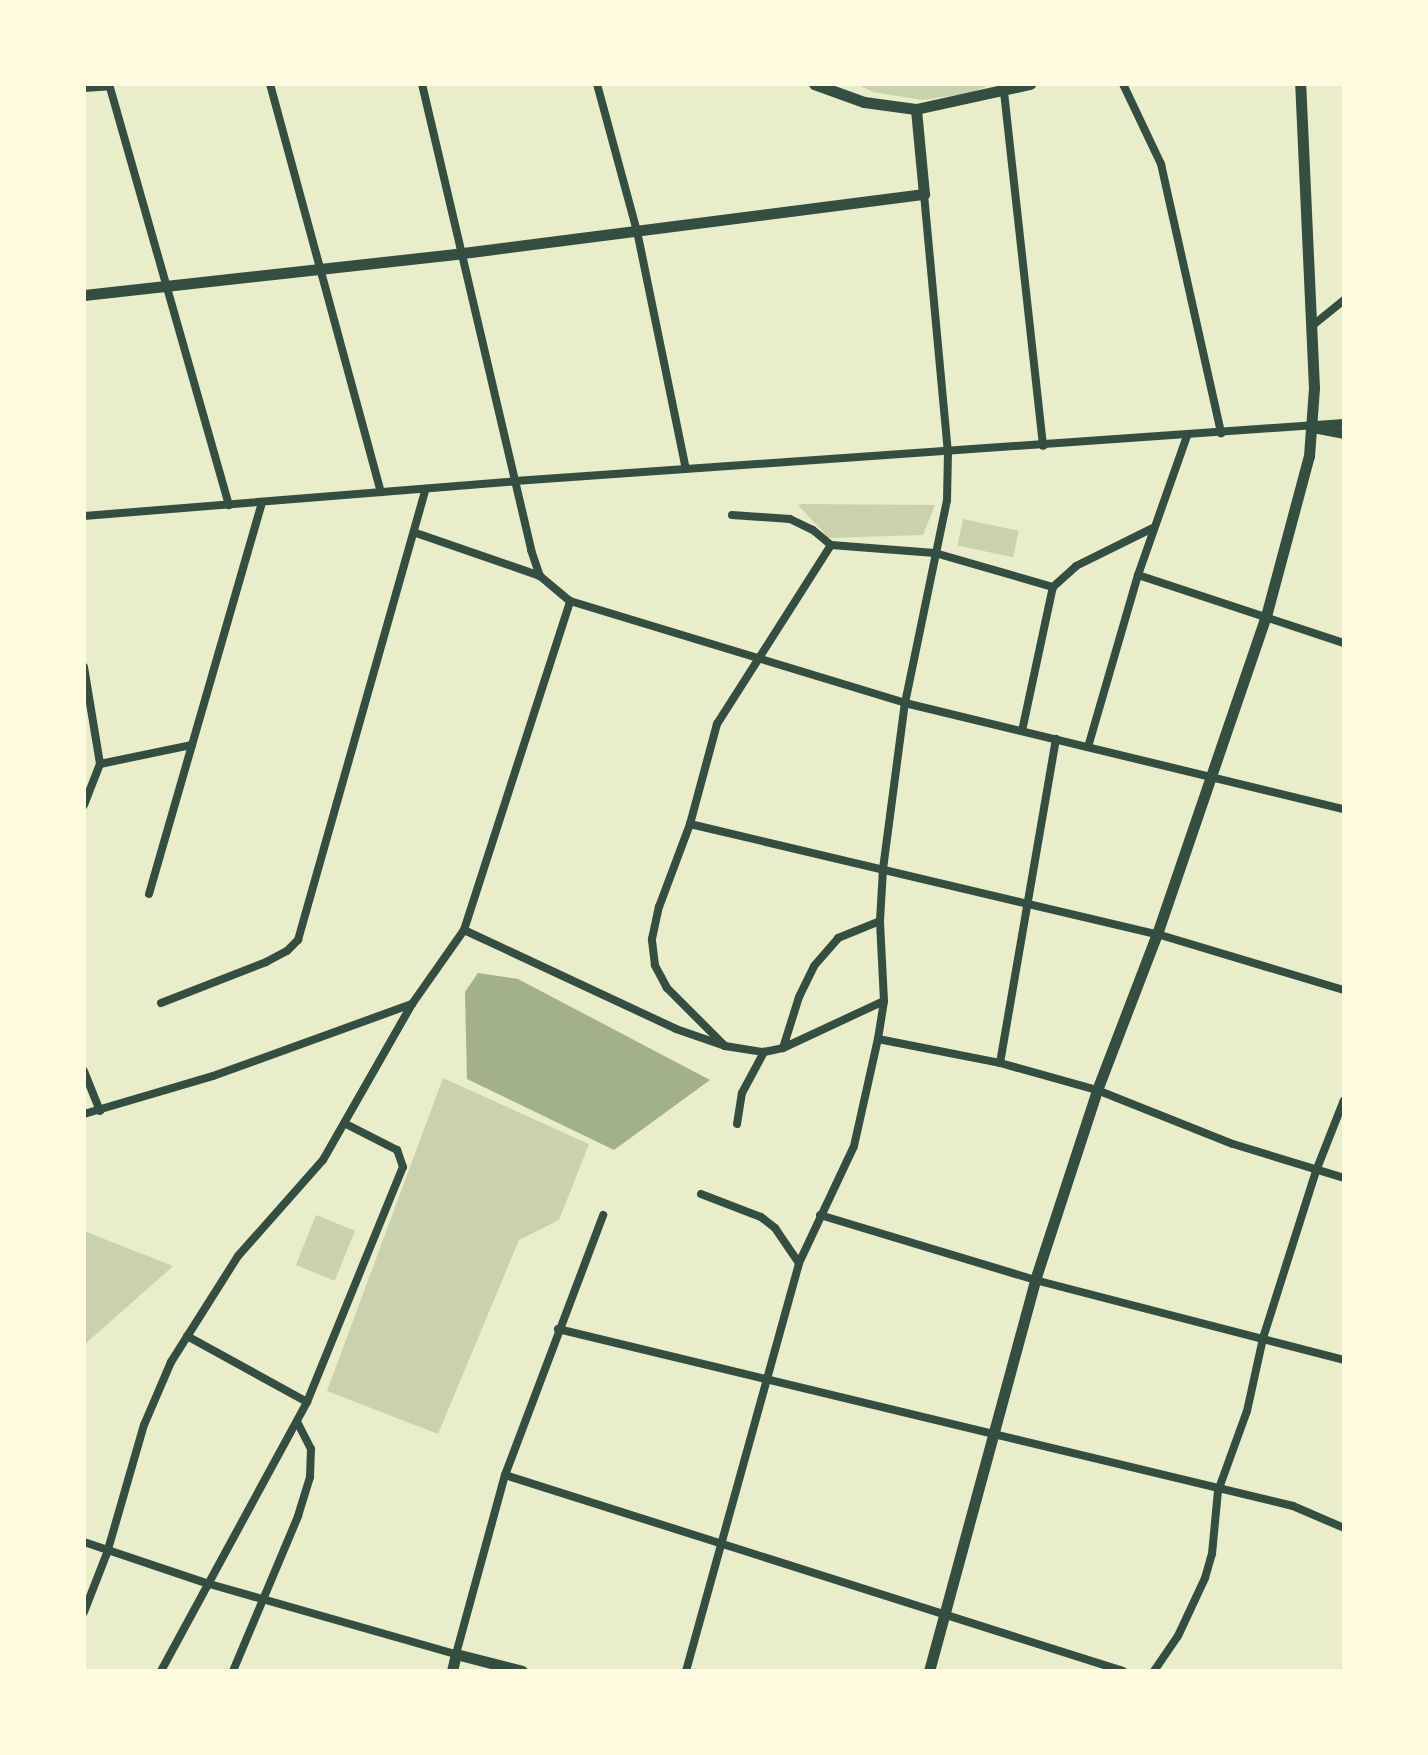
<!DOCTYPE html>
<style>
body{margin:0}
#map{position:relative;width:1428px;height:1755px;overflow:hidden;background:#e9edc9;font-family:Inter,sans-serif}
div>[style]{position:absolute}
.green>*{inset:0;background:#cad2ad;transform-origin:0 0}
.water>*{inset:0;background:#a3b18a}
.minor>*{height:8px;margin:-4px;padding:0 4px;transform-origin:4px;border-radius:4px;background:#344e41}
.tertiary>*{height:11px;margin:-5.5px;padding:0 5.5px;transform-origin:5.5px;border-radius:5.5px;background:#344e41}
span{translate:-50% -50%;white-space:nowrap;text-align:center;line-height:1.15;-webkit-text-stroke:6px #fefae0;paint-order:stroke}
.frame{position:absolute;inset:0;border:86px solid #fefae0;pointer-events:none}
</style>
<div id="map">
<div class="green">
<i style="clip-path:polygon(856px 84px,992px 84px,970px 93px,922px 100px,873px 92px)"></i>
<i style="clip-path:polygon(802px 504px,935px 505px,923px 535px,829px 538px,798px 505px)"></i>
<i style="left:963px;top:519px;width:57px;height:27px;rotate:12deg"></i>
<i style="clip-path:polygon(443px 1078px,589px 1144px,559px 1220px,519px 1240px,438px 1434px,327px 1391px)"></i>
<i style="left:316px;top:1215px;width:42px;height:54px;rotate:22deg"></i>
<i style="clip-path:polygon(84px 1231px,173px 1266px,84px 1345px)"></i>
</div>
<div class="water">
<i style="clip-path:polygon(478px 973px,518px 979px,710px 1080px,614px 1150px,467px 1079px,465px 992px)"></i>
</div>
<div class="minor">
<i style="left:109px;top:84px;width:438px;rotate:74.1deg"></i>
<i style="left:270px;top:84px;width:423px;rotate:74.8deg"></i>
<i style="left:422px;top:84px;width:479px;rotate:76.8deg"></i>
<i style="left:531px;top:550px;width:28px;rotate:71deg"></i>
<i style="left:540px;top:576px;width:39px;rotate:40deg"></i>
<i style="left:570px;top:601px;width:350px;rotate:16.9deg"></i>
<i style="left:905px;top:703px;width:452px;rotate:13.6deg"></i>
<i style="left:597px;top:84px;width:152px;rotate:74.8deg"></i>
<i style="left:637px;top:231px;width:243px;rotate:78.4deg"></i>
<i style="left:1123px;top:84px;width:89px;rotate:64.6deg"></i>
<i style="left:1161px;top:164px;width:276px;rotate:77.4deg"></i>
<i style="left:84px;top:88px;width:26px;rotate:-4deg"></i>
<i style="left:1004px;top:92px;width:356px;rotate:83.7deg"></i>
<i style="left:1312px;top:326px;width:41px;rotate:-39.1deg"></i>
<i style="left:732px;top:515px;width:58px;rotate:3.9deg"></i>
<i style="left:790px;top:519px;width:25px;rotate:26deg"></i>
<i style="left:813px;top:530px;width:23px;rotate:40deg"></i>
<i style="left:84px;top:516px;width:432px;rotate:-4.6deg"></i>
<i style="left:515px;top:481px;width:831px;rotate:-4deg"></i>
<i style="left:416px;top:533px;width:131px;rotate:19.1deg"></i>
<i style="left:831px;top:545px;width:104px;rotate:4.4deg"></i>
<i style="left:935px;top:553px;width:123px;rotate:16.1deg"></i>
<i style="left:1138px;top:575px;width:217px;rotate:18.3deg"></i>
<i style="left:84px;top:667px;width:98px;rotate:80.6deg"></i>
<i style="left:1022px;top:731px;width:147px;rotate:-77.9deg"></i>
<i style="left:1053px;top:587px;width:31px;rotate:-42deg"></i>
<i style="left:1076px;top:566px;width:86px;rotate:-26.3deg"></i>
<i style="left:1088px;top:747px;width:179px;rotate:-73.8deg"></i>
<i style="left:1138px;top:575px;width:147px;rotate:-70.6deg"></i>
<i style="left:84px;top:805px;width:44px;rotate:-68.7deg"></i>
<i style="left:100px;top:764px;width:94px;rotate:-11.7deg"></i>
<i style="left:690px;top:824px;width:480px;rotate:13.3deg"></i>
<i style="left:1157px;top:934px;width:195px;rotate:16.7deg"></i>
<i style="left:149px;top:894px;width:407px;rotate:-73.9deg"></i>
<i style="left:464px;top:930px;width:234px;rotate:25deg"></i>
<i style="left:676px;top:1029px;width:52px;rotate:19.1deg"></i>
<i style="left:725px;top:1046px;width:39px;rotate:9deg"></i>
<i style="left:764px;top:1052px;width:19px;rotate:-12deg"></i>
<i style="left:783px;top:1048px;width:111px;rotate:-25deg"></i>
<i style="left:161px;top:1003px;width:113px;rotate:-21.3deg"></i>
<i style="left:266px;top:962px;width:24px;rotate:-28deg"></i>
<i style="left:287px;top:951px;width:16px;rotate:-45deg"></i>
<i style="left:298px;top:940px;width:469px;rotate:-74.2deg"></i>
<i style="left:878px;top:1039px;width:124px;rotate:11.1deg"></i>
<i style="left:1000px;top:1063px;width:101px;rotate:15.6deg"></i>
<i style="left:1097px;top:1090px;width:146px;rotate:21.7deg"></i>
<i style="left:1233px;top:1144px;width:116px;rotate:17deg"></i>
<i style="left:725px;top:1046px;width:82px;rotate:-135deg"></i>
<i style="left:667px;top:988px;width:26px;rotate:-118deg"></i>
<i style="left:655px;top:965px;width:26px;rotate:-97deg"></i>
<i style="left:652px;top:939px;width:33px;rotate:-78deg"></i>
<i style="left:659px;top:907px;width:89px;rotate:-69.5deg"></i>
<i style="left:690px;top:824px;width:104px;rotate:-74.9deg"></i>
<i style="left:717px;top:724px;width:212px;rotate:-57.5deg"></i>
<i style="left:783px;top:1048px;width:53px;rotate:-72.6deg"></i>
<i style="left:799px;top:997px;width:34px;rotate:-64deg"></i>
<i style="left:814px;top:966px;width:37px;rotate:-49deg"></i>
<i style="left:838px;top:938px;width:45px;rotate:-22deg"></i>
<i style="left:1000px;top:1063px;width:329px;rotate:-80.2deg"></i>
<i style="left:84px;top:1071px;width:43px;rotate:68.2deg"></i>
<i style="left:84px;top:1114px;width:134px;rotate:-16.4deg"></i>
<i style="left:213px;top:1076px;width:212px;rotate:-19.9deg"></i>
<i style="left:737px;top:1124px;width:31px;rotate:-81deg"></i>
<i style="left:742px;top:1093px;width:47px;rotate:-61.8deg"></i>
<i style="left:701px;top:1194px;width:64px;rotate:21deg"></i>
<i style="left:761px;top:1217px;width:18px;rotate:38deg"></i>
<i style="left:775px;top:1228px;width:42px;rotate:55.6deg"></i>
<i style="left:820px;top:1215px;width:225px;rotate:16.8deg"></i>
<i style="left:1035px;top:1280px;width:319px;rotate:14.5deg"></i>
<i style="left:558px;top:1329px;width:756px;rotate:13.54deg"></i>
<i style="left:1293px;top:1506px;width:56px;rotate:23.3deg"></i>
<i style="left:187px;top:1336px;width:137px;rotate:28.8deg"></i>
<i style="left:505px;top:1475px;width:648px;rotate:17.6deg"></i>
<i style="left:84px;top:1542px;width:129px;rotate:18.6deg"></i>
<i style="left:206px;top:1583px;width:260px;rotate:15.9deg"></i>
<i style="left:456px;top:1654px;width:186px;rotate:-74.7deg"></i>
<i style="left:505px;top:1475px;width:278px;rotate:-69.3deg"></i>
<i style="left:84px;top:1612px;width:63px;rotate:-68.7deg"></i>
<i style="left:107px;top:1553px;width:133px;rotate:-73.9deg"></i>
<i style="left:144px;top:1425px;width:69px;rotate:-66.8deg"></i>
<i style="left:171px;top:1362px;width:125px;rotate:-57.7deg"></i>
<i style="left:238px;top:1256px;width:128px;rotate:-48.5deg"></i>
<i style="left:323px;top:1160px;width:180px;rotate:-60.3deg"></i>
<i style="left:412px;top:1004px;width:90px;rotate:-54.9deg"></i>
<i style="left:464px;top:930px;width:346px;rotate:-72.1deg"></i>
<i style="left:161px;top:1671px;width:306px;rotate:-61.5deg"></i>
<i style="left:307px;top:1402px;width:254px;rotate:-67.8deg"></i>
<i style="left:403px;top:1167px;width:18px;rotate:-109deg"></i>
<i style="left:397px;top:1150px;width:59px;rotate:-153deg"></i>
<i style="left:233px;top:1671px;width:168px;rotate:-67.2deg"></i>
<i style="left:298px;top:1516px;width:41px;rotate:-72.9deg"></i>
<i style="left:310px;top:1477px;width:28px;rotate:-88deg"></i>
<i style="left:311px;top:1449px;width:30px;rotate:-117deg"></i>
<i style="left:686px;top:1671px;width:423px;rotate:-74.5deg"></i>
<i style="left:799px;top:1263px;width:129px;rotate:-64.8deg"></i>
<i style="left:854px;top:1146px;width:110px;rotate:-77.4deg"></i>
<i style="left:878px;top:1039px;width:38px;rotate:-81deg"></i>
<i style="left:884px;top:1001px;width:80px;rotate:-92.9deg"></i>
<i style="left:880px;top:921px;width:52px;rotate:-86.7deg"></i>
<i style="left:883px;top:869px;width:167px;rotate:-82.5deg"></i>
<i style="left:905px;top:703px;width:207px;rotate:-78.3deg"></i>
<i style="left:947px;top:500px;width:47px;rotate:-88.8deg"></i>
<i style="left:948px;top:453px;width:260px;rotate:-95.3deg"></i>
<i style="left:1154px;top:1671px;width:42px;rotate:-55.6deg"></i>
<i style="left:1178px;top:1636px;width:64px;rotate:-65deg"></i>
<i style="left:1205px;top:1578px;width:25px;rotate:-74deg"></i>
<i style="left:1212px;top:1554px;width:63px;rotate:-84.6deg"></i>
<i style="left:1218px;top:1491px;width:85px;rotate:-70.1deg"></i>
<i style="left:1247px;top:1411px;width:75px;rotate:-77.6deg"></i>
<i style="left:1263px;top:1338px;width:175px;rotate:-72.4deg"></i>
<i style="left:1316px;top:1171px;width:76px;rotate:-68.5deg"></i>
</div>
<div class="tertiary">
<i style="left:814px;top:84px;width:53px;rotate:19.8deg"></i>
<i style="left:864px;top:102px;width:52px;rotate:7.7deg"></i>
<i style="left:916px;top:109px;width:117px;rotate:-12.4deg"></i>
<i style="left:84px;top:295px;width:381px;rotate:-6.3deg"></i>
<i style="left:463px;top:253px;width:465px;rotate:-7.3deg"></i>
<i style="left:924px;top:194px;width:85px;rotate:-95.4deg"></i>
<i style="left:1313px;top:427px;width:32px;rotate:11deg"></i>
<i style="left:452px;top:1671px;width:17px;rotate:-77deg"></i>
<i style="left:456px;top:1654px;width:68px;rotate:14.4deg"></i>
<i style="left:929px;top:1671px;width:405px;rotate:-74.8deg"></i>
<i style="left:1035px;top:1280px;width:200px;rotate:-71.9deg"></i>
<i style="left:1097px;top:1090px;width:167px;rotate:-69deg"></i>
<i style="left:1157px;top:934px;width:336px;rotate:-71.1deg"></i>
<i style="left:1266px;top:616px;width:166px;rotate:-75deg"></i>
<i style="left:1309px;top:456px;width:68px;rotate:-85.8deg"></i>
<i style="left:1314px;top:388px;width:304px;rotate:-92.6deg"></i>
</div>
<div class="frame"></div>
</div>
